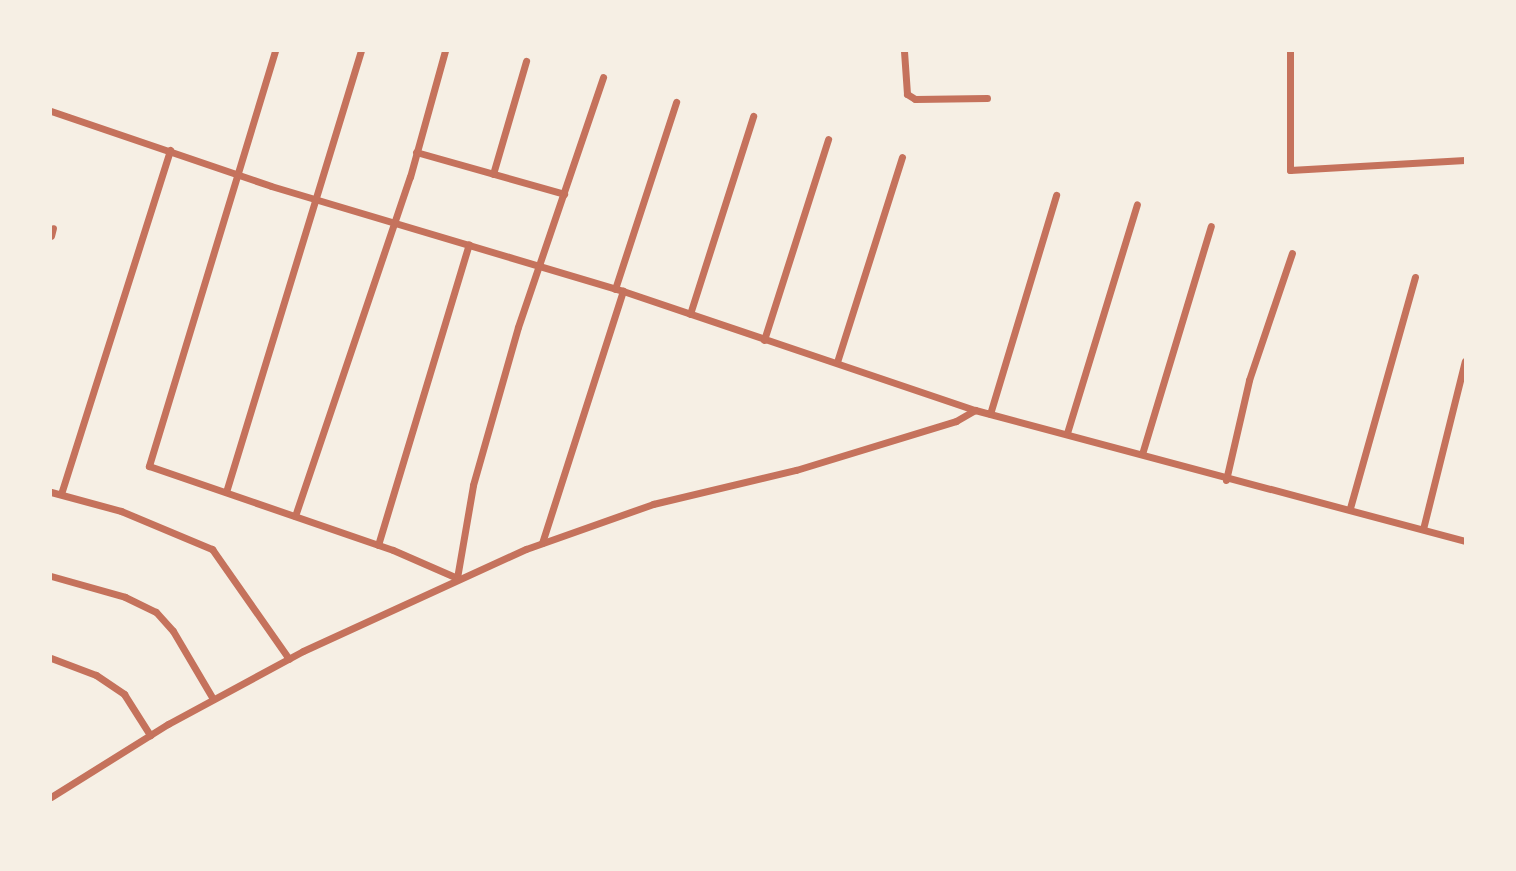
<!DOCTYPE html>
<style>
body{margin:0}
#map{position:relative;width:1516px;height:871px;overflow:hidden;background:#f6efe4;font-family:"Roboto Serif",serif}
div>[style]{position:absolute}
.minor>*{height:7px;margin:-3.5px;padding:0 3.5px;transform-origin:3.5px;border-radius:3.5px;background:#c5725c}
span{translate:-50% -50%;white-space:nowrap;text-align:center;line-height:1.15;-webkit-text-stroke:7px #f6efe4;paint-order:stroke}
.frame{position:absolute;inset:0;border:52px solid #f6efe4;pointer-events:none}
</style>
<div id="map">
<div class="minor">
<i style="left:275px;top:51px;width:434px;rotate:106.9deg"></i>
<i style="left:149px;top:466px;width:258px;rotate:19deg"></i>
<i style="left:393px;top:550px;width:70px;rotate:23.6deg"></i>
<i style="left:457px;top:578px;width:94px;rotate:-80.2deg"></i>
<i style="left:473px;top:485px;width:164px;rotate:-74.1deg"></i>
<i style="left:518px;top:327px;width:264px;rotate:-71.2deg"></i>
<i style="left:904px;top:51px;width:43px;rotate:86deg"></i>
<i style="left:907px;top:94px;width:9px;rotate:32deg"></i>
<i style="left:915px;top:99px;width:72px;rotate:-0.8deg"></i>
<i style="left:1290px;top:51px;width:119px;rotate:90deg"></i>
<i style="left:1290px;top:170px;width:175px;rotate:-3.3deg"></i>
<i style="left:51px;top:111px;width:232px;rotate:18.8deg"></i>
<i style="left:271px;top:186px;width:367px;rotate:16.6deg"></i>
<i style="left:623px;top:291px;width:372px;rotate:18.7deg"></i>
<i style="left:975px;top:410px;width:507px;rotate:14.97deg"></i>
<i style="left:416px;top:152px;width:154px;rotate:15.8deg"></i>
<i style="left:493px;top:174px;width:118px;rotate:-73.7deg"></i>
<i style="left:51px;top:236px;width:8px;rotate:-76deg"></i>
<i style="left:615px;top:289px;width:197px;rotate:-71.9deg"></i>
<i style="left:690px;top:314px;width:208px;rotate:-72.3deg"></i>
<i style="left:764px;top:340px;width:211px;rotate:-72.3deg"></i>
<i style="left:837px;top:362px;width:215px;rotate:-72.4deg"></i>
<i style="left:990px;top:414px;width:229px;rotate:-73.2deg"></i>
<i style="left:1067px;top:433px;width:239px;rotate:-73deg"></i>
<i style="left:1142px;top:454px;width:238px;rotate:-73.2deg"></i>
<i style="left:1226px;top:480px;width:103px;rotate:-77deg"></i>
<i style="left:1249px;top:380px;width:134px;rotate:-71.3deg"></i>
<i style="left:51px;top:492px;width:73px;rotate:15.2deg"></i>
<i style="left:121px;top:511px;width:99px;rotate:22.7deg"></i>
<i style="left:212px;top:549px;width:134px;rotate:55deg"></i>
<i style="left:226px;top:492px;width:461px;rotate:-73deg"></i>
<i style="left:61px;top:494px;width:361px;rotate:-72.4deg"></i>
<i style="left:1350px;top:508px;width:240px;rotate:-74.3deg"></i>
<i style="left:295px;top:516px;width:358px;rotate:-71.3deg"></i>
<i style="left:410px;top:177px;width:131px;rotate:-74.5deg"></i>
<i style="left:1423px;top:529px;width:173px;rotate:-76deg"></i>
<i style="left:542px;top:543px;width:265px;rotate:-72.2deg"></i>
<i style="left:378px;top:545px;width:314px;rotate:-73.2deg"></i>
<i style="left:51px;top:576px;width:77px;rotate:15.8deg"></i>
<i style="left:125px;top:597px;width:34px;rotate:26deg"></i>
<i style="left:156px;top:612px;width:25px;rotate:48deg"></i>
<i style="left:173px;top:631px;width:79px;rotate:59.5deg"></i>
<i style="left:51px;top:658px;width:48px;rotate:20.7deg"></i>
<i style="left:96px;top:675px;width:34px;rotate:34deg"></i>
<i style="left:124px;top:694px;width:49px;rotate:57.6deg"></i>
<i style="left:51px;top:797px;width:138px;rotate:-32deg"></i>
<i style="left:168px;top:724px;width:153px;rotate:-28.4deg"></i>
<i style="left:303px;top:651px;width:245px;rotate:-24.6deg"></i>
<i style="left:526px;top:549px;width:135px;rotate:-19.5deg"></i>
<i style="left:653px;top:504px;width:147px;rotate:-13.4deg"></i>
<i style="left:796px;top:470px;width:167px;rotate:-17deg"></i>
<i style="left:956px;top:421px;width:22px;rotate:-30deg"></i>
</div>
<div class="frame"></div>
</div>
